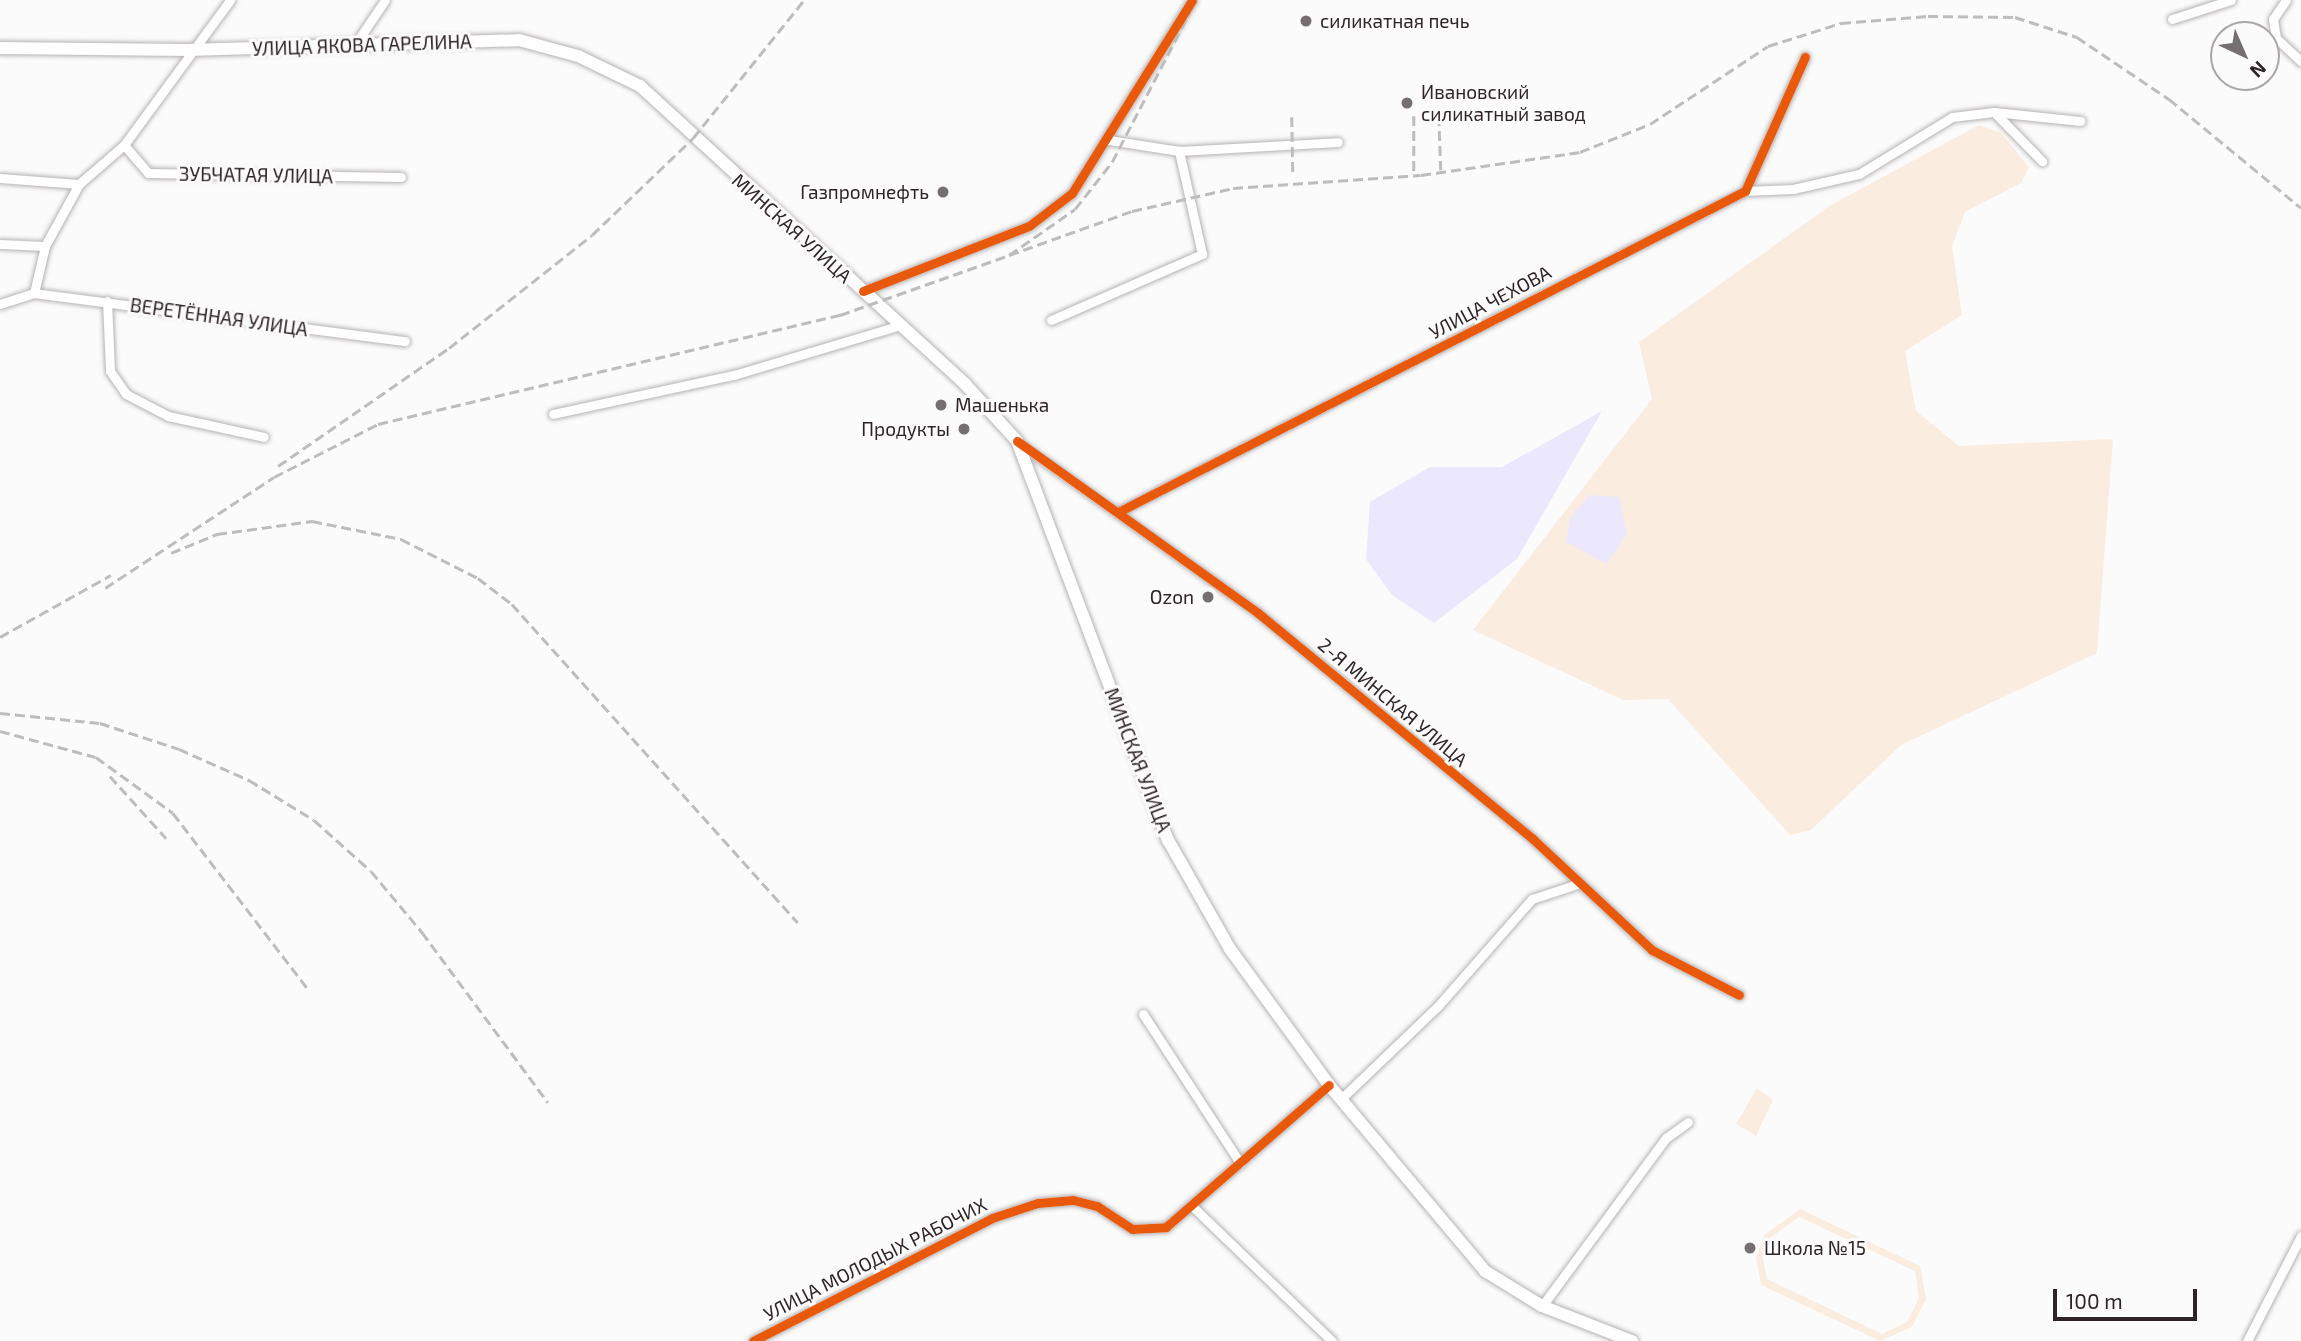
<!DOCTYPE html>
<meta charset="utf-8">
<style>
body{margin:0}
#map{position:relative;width:2301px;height:1341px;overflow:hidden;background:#fbfbfb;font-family:"Exo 2",sans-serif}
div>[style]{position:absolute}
.green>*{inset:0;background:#fbece0}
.water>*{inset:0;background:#ebe7fc}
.roads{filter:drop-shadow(0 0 2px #b7b2b4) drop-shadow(0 0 2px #b7b2b4)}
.street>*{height:9px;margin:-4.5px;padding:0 4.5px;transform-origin:4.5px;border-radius:4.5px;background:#fefefe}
.secondary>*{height:12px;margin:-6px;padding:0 6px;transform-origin:6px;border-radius:6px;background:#fefefe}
.rail>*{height:2.5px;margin-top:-1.25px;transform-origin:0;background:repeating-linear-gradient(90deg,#bebcbd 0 10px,transparent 0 15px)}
.cycleway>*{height:9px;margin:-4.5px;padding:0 4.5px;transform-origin:4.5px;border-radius:4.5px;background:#e8590c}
.dots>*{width:19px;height:19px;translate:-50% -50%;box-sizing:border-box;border:4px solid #fbfbfb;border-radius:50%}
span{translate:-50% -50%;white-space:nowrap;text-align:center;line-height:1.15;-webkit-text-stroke:6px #fbfbfb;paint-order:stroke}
.poi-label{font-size:19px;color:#2e2427}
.left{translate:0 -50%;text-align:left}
.right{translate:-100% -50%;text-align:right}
.street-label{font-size:19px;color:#2e2427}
.north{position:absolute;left:2210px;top:21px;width:70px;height:70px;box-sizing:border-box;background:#fbfbfb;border:2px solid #a9a5a6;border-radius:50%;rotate:136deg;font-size:19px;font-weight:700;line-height:28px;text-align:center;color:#2e2427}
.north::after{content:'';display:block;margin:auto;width:24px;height:32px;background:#766f71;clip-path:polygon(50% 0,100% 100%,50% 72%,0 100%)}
.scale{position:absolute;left:2053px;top:1289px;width:144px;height:32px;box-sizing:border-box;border:4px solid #2e2427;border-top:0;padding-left:9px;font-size:21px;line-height:24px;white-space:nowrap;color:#2e2427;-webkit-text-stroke:5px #fbfbfb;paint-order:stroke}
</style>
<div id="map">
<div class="green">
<i style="clip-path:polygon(1979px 125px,2001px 133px,2029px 167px,2021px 183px,1965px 212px,1952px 246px,1962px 315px,1905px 351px,1916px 411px,1959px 446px,2113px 439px,2097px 653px,1901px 745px,1811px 830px,1790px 835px,1668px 699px,1623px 700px,1473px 630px,1652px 399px,1639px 342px,1831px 205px)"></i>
<i style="clip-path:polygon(1757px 1088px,1773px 1100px,1756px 1136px,1736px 1124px)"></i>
<i style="clip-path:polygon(evenodd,1800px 1209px,1920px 1266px,1926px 1299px,1912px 1327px,1880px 1341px,1761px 1285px,1756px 1258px,1764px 1235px,1800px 1209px,1799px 1217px,1915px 1271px,1919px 1298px,1907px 1322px,1882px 1334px,1767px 1279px,1763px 1259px,1770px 1238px,1799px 1217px)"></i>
</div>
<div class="water">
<i style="clip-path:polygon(1602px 411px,1517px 559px,1434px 623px,1392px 595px,1366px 559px,1370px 502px,1430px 467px,1502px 467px)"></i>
<i style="clip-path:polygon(1589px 495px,1619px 497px,1627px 534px,1606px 564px,1566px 542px,1570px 519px)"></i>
</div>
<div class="roads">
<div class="street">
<i style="left:2286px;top:0;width:23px;rotate:124deg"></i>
<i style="left:2273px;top:19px;width:19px;rotate:81deg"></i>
<i style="left:2276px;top:38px;width:34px;rotate:43deg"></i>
<i style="left:2172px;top:19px;width:62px;rotate:-17.9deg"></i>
<i style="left:354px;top:46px;width:55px;rotate:-56deg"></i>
<i style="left:1994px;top:112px;width:87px;rotate:5.9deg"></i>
<i style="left:124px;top:145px;width:37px;rotate:49deg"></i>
<i style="left:148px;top:173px;width:253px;rotate:0.9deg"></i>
<i style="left:1179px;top:151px;width:159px;rotate:-3.2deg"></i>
<i style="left:0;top:178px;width:79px;rotate:4.3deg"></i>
<i style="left:1745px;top:191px;width:48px;rotate:-2.4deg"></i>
<i style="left:1793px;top:189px;width:68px;rotate:-12.8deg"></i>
<i style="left:1859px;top:174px;width:109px;rotate:-31.5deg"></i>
<i style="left:1952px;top:117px;width:42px;rotate:-6.8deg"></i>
<i style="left:1994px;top:112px;width:69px;rotate:45.6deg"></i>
<i style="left:0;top:244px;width:45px;rotate:2.5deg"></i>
<i style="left:863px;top:291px;width:178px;rotate:-21.4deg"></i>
<i style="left:1029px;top:226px;width:54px;rotate:-37.5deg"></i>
<i style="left:1072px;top:193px;width:227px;rotate:-58.1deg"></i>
<i style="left:34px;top:293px;width:48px;rotate:-76.8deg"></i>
<i style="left:45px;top:246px;width:71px;rotate:-61.3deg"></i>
<i style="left:79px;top:184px;width:60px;rotate:-40.9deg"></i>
<i style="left:124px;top:145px;width:180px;rotate:-53.8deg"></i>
<i style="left:107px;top:301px;width:70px;rotate:87.5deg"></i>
<i style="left:110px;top:371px;width:28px;rotate:55deg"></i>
<i style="left:126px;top:394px;width:47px;rotate:27.6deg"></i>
<i style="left:168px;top:416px;width:98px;rotate:12.3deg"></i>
<i style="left:0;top:304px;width:36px;rotate:-18deg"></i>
<i style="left:34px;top:293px;width:374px;rotate:7.4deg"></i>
<i style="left:1051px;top:320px;width:165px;rotate:-23.6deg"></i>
<i style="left:1202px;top:254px;width:106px;rotate:-102.6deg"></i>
<i style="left:1179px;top:151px;width:71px;rotate:-171.1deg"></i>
<i style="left:553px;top:414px;width:185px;rotate:-12.2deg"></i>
<i style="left:734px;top:375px;width:174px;rotate:-16.7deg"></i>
<i style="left:1019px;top:443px;width:293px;rotate:35.4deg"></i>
<i style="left:1258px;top:613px;width:356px;rotate:39.4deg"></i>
<i style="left:1533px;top:839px;width:163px;rotate:43deg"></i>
<i style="left:1652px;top:950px;width:98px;rotate:27.3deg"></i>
<i style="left:1120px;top:511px;width:702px;rotate:-27.11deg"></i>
<i style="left:1745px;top:191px;width:147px;rotate:-65.9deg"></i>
<i style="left:1143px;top:1014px;width:178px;rotate:56.9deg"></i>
<i style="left:1341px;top:1099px;width:133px;rotate:-43.8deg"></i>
<i style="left:1437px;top:1007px;width:144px;rotate:-48.7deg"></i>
<i style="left:1532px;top:899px;width:47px;rotate:-18.4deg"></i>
<i style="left:1191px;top:1205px;width:196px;rotate:44deg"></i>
<i style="left:1542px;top:1306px;width:209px;rotate:-53.6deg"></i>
<i style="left:1666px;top:1138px;width:27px;rotate:-36deg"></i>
<i style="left:753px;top:1341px;width:269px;rotate:-27.2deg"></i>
<i style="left:992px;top:1218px;width:48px;rotate:-18.1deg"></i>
<i style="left:1038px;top:1203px;width:35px;rotate:-5deg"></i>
<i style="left:1073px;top:1200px;width:25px;rotate:14deg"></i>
<i style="left:1097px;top:1206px;width:42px;rotate:33.3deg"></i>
<i style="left:1132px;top:1229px;width:34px;rotate:-3deg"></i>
<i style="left:1166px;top:1227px;width:216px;rotate:-41.1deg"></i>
<i style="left:2247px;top:1341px;width:118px;rotate:-62.8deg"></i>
</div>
<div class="secondary">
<i style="left:0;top:48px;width:188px;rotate:0.6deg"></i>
<i style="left:188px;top:50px;width:331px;rotate:-1.7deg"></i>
<i style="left:519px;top:40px;width:61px;rotate:15.2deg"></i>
<i style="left:578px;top:56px;width:69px;rotate:25.8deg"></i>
<i style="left:640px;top:86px;width:441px;rotate:42.5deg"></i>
<i style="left:965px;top:384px;width:77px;rotate:47.6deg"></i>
<i style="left:1017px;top:441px;width:427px;rotate:69.3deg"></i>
<i style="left:1168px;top:840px;width:125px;rotate:60.4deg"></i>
<i style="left:1230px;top:949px;width:168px;rotate:53.9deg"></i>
<i style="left:1329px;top:1085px;width:243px;rotate:50deg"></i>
<i style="left:1485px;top:1271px;width:67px;rotate:31.6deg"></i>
<i style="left:1542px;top:1306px;width:97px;rotate:21.3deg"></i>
</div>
</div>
<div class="rail">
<i style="left:1414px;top:116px;width:56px;rotate:90deg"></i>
<i style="left:1439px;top:116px;width:54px;rotate:87.9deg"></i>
<i style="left:1292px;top:117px;width:57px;rotate:89deg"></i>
<i style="left:1009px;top:255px;width:131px;rotate:-19.7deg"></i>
<i style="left:1132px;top:211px;width:104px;rotate:-12.8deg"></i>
<i style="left:1233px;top:188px;width:188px;rotate:-4deg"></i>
<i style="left:1421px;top:175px;width:161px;rotate:-8.2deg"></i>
<i style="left:1580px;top:152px;width:75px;rotate:-21.8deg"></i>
<i style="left:1650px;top:124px;width:141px;rotate:-33.5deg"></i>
<i style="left:1768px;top:46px;width:77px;rotate:-17.5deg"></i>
<i style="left:1841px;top:23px;width:87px;rotate:-4.6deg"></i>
<i style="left:1928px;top:16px;width:87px;rotate:0.7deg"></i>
<i style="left:2015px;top:17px;width:65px;rotate:17.9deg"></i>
<i style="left:2077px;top:37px;width:111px;rotate:34deg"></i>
<i style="left:2169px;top:99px;width:171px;rotate:39.5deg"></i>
<i style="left:278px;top:466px;width:208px;rotate:-34.6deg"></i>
<i style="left:449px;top:348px;width:182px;rotate:-38.3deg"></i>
<i style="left:592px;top:235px;width:140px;rotate:-43.8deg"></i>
<i style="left:693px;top:138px;width:177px;rotate:-51.2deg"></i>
<i style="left:171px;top:553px;width:50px;rotate:-22.4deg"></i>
<i style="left:217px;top:534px;width:96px;rotate:-7.8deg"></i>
<i style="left:312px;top:521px;width:91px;rotate:11.4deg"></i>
<i style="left:401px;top:539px;width:86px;rotate:26.9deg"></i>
<i style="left:478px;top:578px;width:43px;rotate:37.4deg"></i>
<i style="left:512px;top:604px;width:428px;rotate:48.1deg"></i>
<i style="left:105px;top:588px;width:202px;rotate:-33.3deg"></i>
<i style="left:274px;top:477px;width:117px;rotate:-27deg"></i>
<i style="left:378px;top:424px;width:475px;rotate:-13.3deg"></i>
<i style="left:840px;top:315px;width:179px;rotate:-19.5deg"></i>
<i style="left:1009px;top:255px;width:80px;rotate:-34.9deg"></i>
<i style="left:1075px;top:209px;width:60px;rotate:-51.8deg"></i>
<i style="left:1112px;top:162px;width:182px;rotate:-62.6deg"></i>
<i style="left:0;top:637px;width:127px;rotate:-29.2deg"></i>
<i style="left:0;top:713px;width:100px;rotate:5.7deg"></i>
<i style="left:100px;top:723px;width:83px;rotate:18.2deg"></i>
<i style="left:179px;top:749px;width:77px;rotate:23.9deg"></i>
<i style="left:249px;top:780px;width:76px;rotate:31.6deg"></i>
<i style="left:314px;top:820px;width:76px;rotate:41.8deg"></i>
<i style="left:371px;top:871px;width:80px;rotate:50.1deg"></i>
<i style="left:422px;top:932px;width:212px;rotate:53.5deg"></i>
<i style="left:0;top:731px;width:99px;rotate:15.2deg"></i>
<i style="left:96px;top:757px;width:95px;rotate:36deg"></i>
<i style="left:173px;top:813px;width:223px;rotate:52.5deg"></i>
<i style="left:110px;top:776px;width:84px;rotate:47.9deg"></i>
</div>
<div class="cycleway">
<i style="left:863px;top:291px;width:178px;rotate:-21.4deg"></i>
<i style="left:1029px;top:226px;width:54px;rotate:-37.5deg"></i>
<i style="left:1072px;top:193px;width:227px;rotate:-58.1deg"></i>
<i style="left:1017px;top:441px;width:296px;rotate:35.5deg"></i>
<i style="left:1258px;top:613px;width:356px;rotate:39.4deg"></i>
<i style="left:1533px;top:839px;width:163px;rotate:43deg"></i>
<i style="left:1652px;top:950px;width:98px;rotate:27.3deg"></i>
<i style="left:1120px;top:511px;width:702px;rotate:-27.11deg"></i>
<i style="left:1745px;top:191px;width:147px;rotate:-65.9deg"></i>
<i style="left:753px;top:1341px;width:269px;rotate:-27.2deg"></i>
<i style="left:992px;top:1218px;width:48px;rotate:-18.1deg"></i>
<i style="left:1038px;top:1203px;width:35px;rotate:-5deg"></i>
<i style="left:1073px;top:1200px;width:25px;rotate:14deg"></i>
<i style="left:1097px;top:1206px;width:42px;rotate:33.3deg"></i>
<i style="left:1132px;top:1229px;width:34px;rotate:-3deg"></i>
<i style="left:1166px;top:1227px;width:216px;rotate:-41.1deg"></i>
</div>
<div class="dots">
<i style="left:1306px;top:21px;background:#766f71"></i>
<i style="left:1407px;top:103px;background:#766f71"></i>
<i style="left:943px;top:192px;background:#766f71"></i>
<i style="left:941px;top:405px;background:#766f71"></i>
<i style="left:964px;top:429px;background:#766f71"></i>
<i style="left:1208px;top:597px;background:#766f71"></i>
<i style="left:1750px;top:1248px;background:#766f71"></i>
</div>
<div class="poi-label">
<span class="left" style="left:1320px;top:21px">силикатная печь</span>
<span class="left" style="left:1421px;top:103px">Ивановский<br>силикатный завод</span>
<span class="right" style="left:929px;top:192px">Газпромнефть</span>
<span class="left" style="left:955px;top:405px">Машенька</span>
<span class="right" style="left:950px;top:429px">Продукты</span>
<span class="right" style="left:1194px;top:597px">Ozon</span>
<span class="left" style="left:1764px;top:1248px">Школа №15</span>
</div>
<div class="street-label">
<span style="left:362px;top:45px;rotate:-2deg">УЛИЦА ЯКОВА ГАРЕЛИНА</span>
<span style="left:256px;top:175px;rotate:1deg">ЗУБЧАТАЯ УЛИЦА</span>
<span style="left:792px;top:228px;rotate:42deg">МИНСКАЯ УЛИЦА</span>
<span style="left:1490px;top:302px;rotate:-28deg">УЛИЦА ЧЕХОВА</span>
<span style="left:219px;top:317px;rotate:8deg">ВЕРЕТЁННАЯ УЛИЦА</span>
<span style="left:1393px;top:702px;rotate:40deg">2-Я МИНСКАЯ УЛИЦА</span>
<span style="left:1138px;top:760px;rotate:69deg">МИНСКАЯ УЛИЦА</span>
<span style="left:875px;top:1259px;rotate:-27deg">УЛИЦА МОЛОДЫХ РАБОЧИХ</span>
</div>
<div class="north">N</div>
<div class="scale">100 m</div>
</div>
